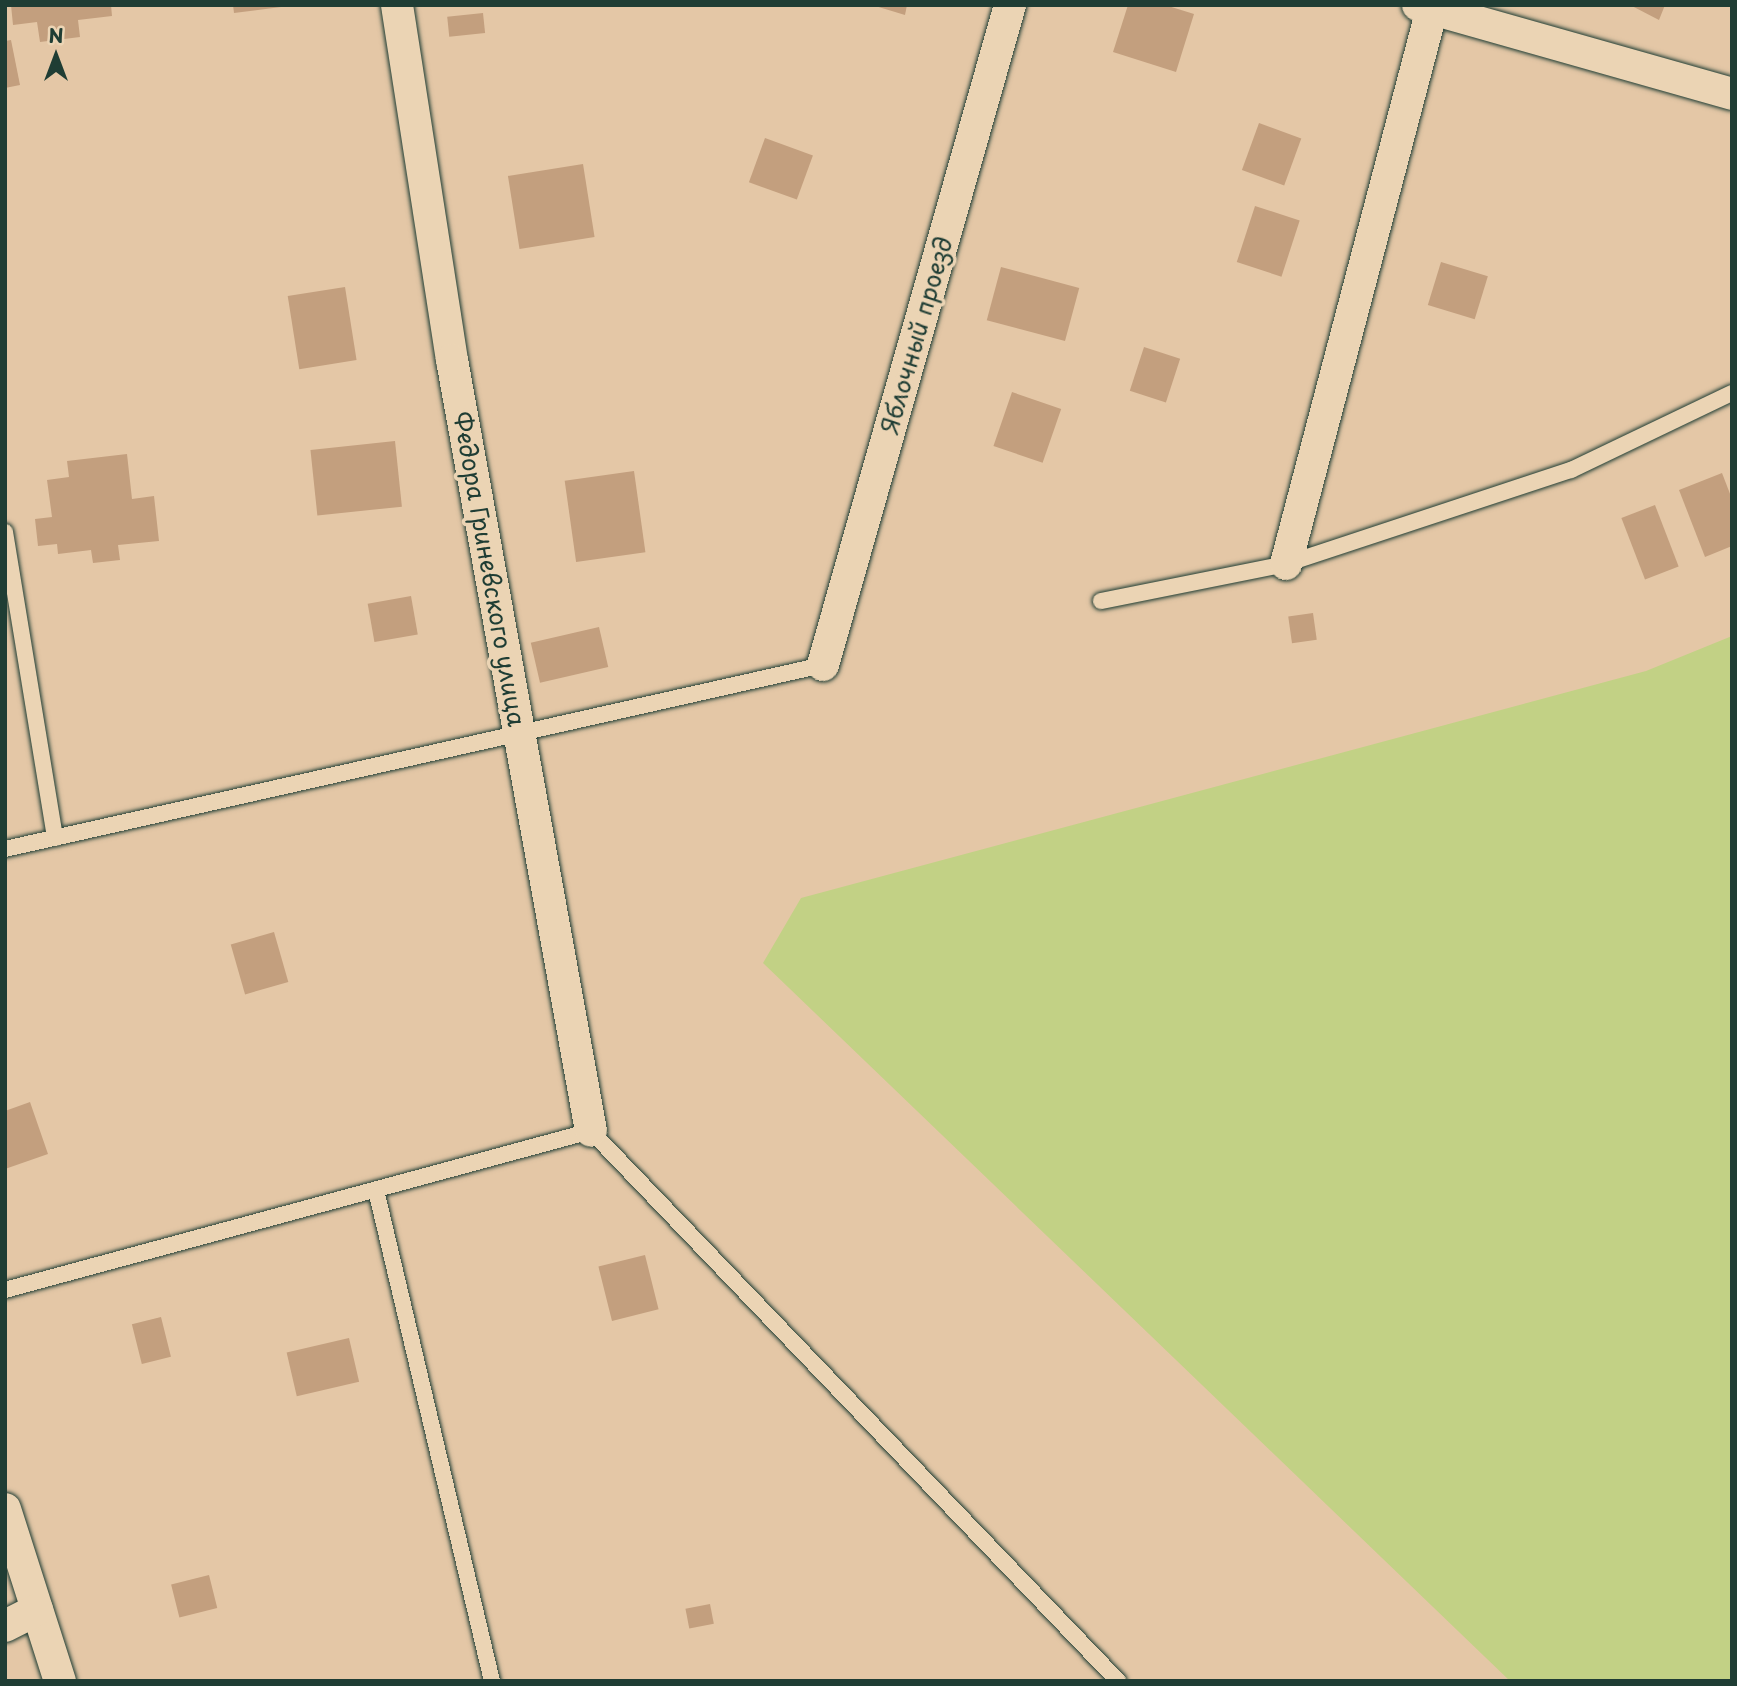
<!DOCTYPE html>
<meta charset="utf-8">
<style>
body{margin:0}
#map{position:relative;width:1737px;height:1686px;overflow:hidden;background:#e4c7a6;font-family:"Playpen Sans",sans-serif}
div>[style]{position:absolute}
.green>*{inset:0;background:#c2d185}
.building>*{inset:0;background:#c39f7e;transform-origin:0 0}
.roads{filter:drop-shadow(0 0 2px #1f3d34) drop-shadow(0 0 2px #1f3d34)}
.lane>*{height:16px;margin:-8px;padding:0 8px;transform-origin:8px;border-radius:8px;background:#ebd4b4}
.street>*{height:32px;margin:-16px;padding:0 16px;transform-origin:16px;border-radius:16px;background:#ebd4b4}
span{translate:-50% -50%;white-space:nowrap;text-align:center;line-height:1.15;-webkit-text-stroke:7px #ebd4b4;paint-order:stroke}
.street-label{font-size:24px;color:#1f3d34}
.frame{position:absolute;inset:0;border:7px solid #1f3d34;pointer-events:none}
.north{position:absolute;left:21px;top:21px;width:70px;height:70px;-webkit-text-stroke:5px #ebd4b4;paint-order:stroke;rotate:0deg;font-size:19px;font-weight:700;line-height:28px;text-align:center;color:#1f3d34}
.north::after{content:'';display:block;margin:auto;width:24px;height:32px;background:#1f3d34;clip-path:polygon(50% 0,100% 100%,50% 72%,0 100%)}
</style>
<div id="map">
<div class="green">
<i style="clip-path:polygon(1732px 636px,1732px 1681px,1510px 1681px,763px 963px,801px 898px,1646px 671px)"></i>
</div>
<div class="building">
<i style="clip-path:polygon(11px 5px,111px 5px,112px 16px,78px 20px,80px 37px,40px 42px,37px 22px,13px 25px)"></i>
<i style="clip-path:polygon(233px 5px,281px 5px,281px 7px,234px 13px)"></i>
<i style="clip-path:polygon(872px 5px,907px 5px,905px 15px)"></i>
<i style="clip-path:polygon(1128px 5px,1165px 5px,1194px 14px,1176px 72px,1113px 52px)"></i>
<i style="clip-path:polygon(1630px 5px,1665px 5px,1659px 20px)"></i>
<i style="left:483px;top:13px;width:20px;height:36px;rotate:84deg"></i>
<i style="clip-path:polygon(11px 40px,20px 85px,5px 88px,5px 41px)"></i>
<i style="left:1259px;top:123px;width:45px;height:50px;rotate:20deg"></i>
<i style="left:765px;top:138px;width:51px;height:47px;rotate:20deg"></i>
<i style="left:583px;top:164px;width:74px;height:76px;rotate:81deg"></i>
<i style="left:1255px;top:206px;width:47px;height:59px;rotate:18deg"></i>
<i style="left:1441px;top:262px;width:49px;height:45px;rotate:17deg"></i>
<i style="left:1001px;top:267px;width:81px;height:55px;rotate:15deg"></i>
<i style="left:345px;top:287px;width:74px;height:58px;rotate:81deg"></i>
<i style="left:1144px;top:347px;width:38px;height:46px;rotate:18deg"></i>
<i style="left:1012px;top:392px;width:52px;height:57px;rotate:19deg"></i>
<i style="left:395px;top:441px;width:66px;height:85px;rotate:84deg"></i>
<i style="clip-path:polygon(127px 454px,132px 499px,154px 496px,159px 541px,118px 545px,120px 560px,93px 563px,91px 550px,58px 554px,57px 544px,38px 546px,35px 519px,52px 517px,47px 480px,69px 477px,67px 461px)"></i>
<i style="left:634px;top:471px;width:82px;height:70px;rotate:82deg"></i>
<i style="clip-path:polygon(1722px 473px,1732px 499px,1732px 546px,1705px 557px,1679px 490px)"></i>
<i style="left:1655px;top:505px;width:66px;height:36px;rotate:69deg"></i>
<i style="left:411px;top:596px;width:39px;height:44px;rotate:80deg"></i>
<i style="left:1313px;top:613px;width:27px;height:25px;rotate:82deg"></i>
<i style="left:599px;top:627px;width:41px;height:70px;rotate:77deg"></i>
<i style="left:274px;top:932px;width:52px;height:45px;rotate:74deg"></i>
<i style="clip-path:polygon(30px 1102px,48px 1154px,5px 1169px,5px 1111px)"></i>
<i style="left:645px;top:1255px;width:56px;height:48px;rotate:76deg"></i>
<i style="left:161px;top:1317px;width:41px;height:30px;rotate:76deg"></i>
<i style="left:349px;top:1338px;width:45px;height:64px;rotate:77deg"></i>
<i style="left:209px;top:1575px;width:34px;height:39px;rotate:76deg"></i>
<i style="left:710px;top:1604px;width:20px;height:25px;rotate:79deg"></i>
</div>
<div class="roads">
<div class="lane">
<i style="left:5px;top:532px;width:310px;rotate:80.7deg"></i>
<i style="left:1101px;top:601px;width:189px;rotate:-11.3deg"></i>
<i style="left:1286px;top:564px;width:300px;rotate:-18.3deg"></i>
<i style="left:1571px;top:470px;width:178px;rotate:-25.6deg"></i>
<i style="left:5px;top:849px;width:838px;rotate:-12.68deg"></i>
<i style="left:376px;top:1190px;width:505px;rotate:76.71deg"></i>
<i style="left:5px;top:1290px;width:607px;rotate:-15.18deg"></i>
<i style="left:591px;top:1131px;width:762px;rotate:46.22deg"></i>
</div>
<div class="street">
<i style="left:397px;top:5px;width:359px;rotate:81.2deg"></i>
<i style="left:452px;top:360px;width:783px;rotate:79.78deg"></i>
<i style="left:1418px;top:5px;width:326px;rotate:15.8deg"></i>
<i style="left:1286px;top:564px;width:574px;rotate:-75.26deg"></i>
<i style="left:823px;top:665px;width:686px;rotate:-74.18deg"></i>
<i style="left:5px;top:1509px;width:181px;rotate:72.3deg"></i>
<i style="left:5px;top:1626px;width:36px;rotate:-27deg"></i>
</div>
</div>
<div class="street-label">
<span style="left:916px;top:335px;rotate:-74deg">Яблочный проезд</span>
<span style="left:490px;top:569px;rotate:80deg">Федора Гриневского улица</span>
</div>
<div class="frame"></div>
<div class="north">N</div>
</div>
